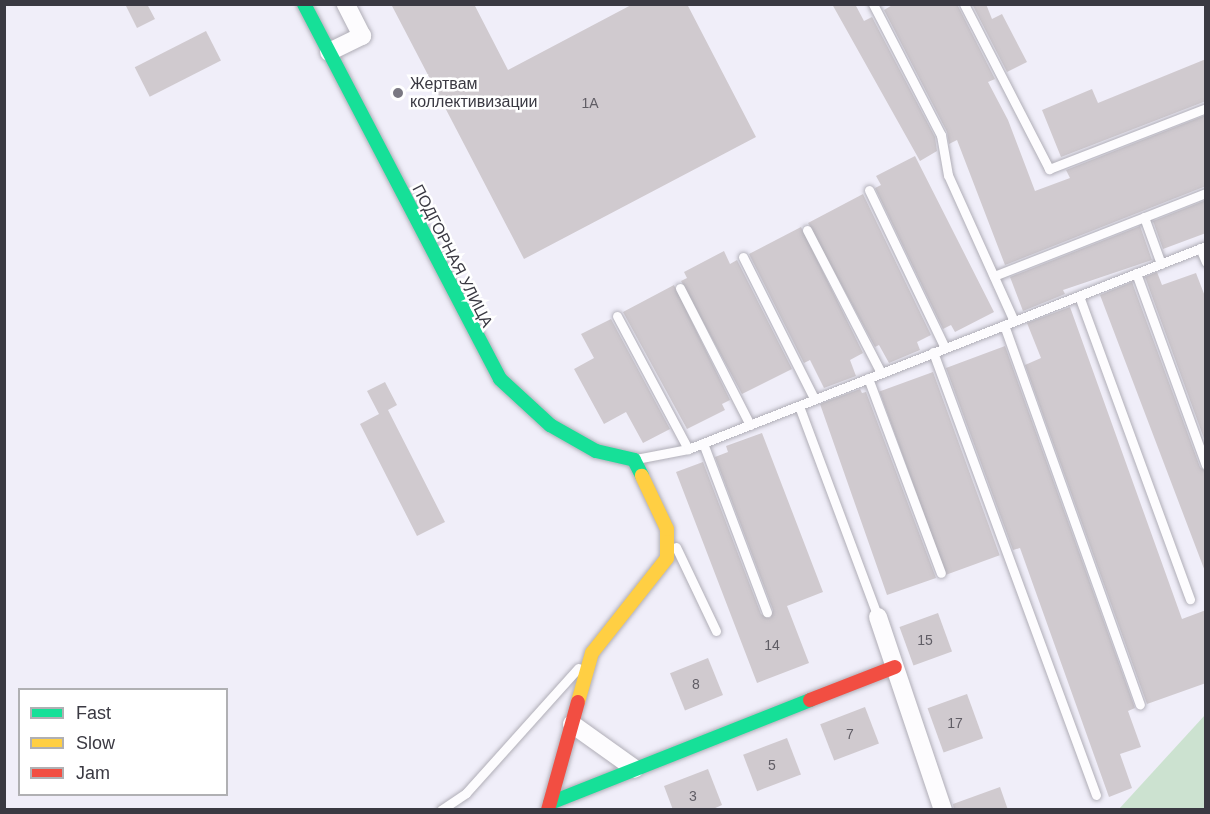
<!DOCTYPE html>
<meta charset="utf-8">
<style>
body{margin:0}
#map{position:relative;width:1210px;height:814px;overflow:hidden;background:#f0eef9;font-family:Helvetica,sans-serif}
div>[style]{position:absolute}
.green>*{inset:0;background:#cce2d0}
.building>*{inset:0;background:#d0cacf;transform-origin:0 0}
.roads{filter:drop-shadow(0 0 2px #b0aeb7) drop-shadow(0 0 2px #b0aeb7)}
.lane>*{height:9px;margin:-4.5px;padding:0 4.5px;transform-origin:4.5px;border-radius:4.5px;background:#fdfcfe}
.street>*{height:18px;margin:-9px;padding:0 9px;transform-origin:9px;border-radius:9px;background:#fdfcfe}
.fast>*{height:14px;margin:-7px;padding:0 7px;transform-origin:7px;border-radius:7px;background:#16e098}
.slow>*{height:14px;margin:-7px;padding:0 7px;transform-origin:7px;border-radius:7px;background:#ffcf43}
.jam>*{height:14px;margin:-7px;padding:0 7px;transform-origin:7px;border-radius:7px;background:#f24e42}
.dots>*{width:16px;height:16px;translate:-50% -50%;box-sizing:border-box;border:3px solid #fff;border-radius:50%}
span{translate:-50% -50%;white-space:nowrap;text-align:center;line-height:1.15;-webkit-text-stroke:5px #fff;paint-order:stroke}
.number-label{font-size:14px;color:#605d65}
.number-label span{-webkit-text-stroke-width:0}
.poi-label{font-size:16px;color:#3a3942}
.left{translate:0 -50%;text-align:left}
.street-label{font-size:16px;color:#3a3942}
.frame{position:absolute;inset:0;border:6px solid #3a3942;pointer-events:none}
.legend{position:absolute;left:18px;top:688px;width:210px;height:108px;box-sizing:border-box;background:#fff;border:2px solid #b0b0b3;margin:0;padding:8px 10px;list-style:none;font-size:18px;color:#3a3942}
.legend li{display:flex;align-items:center;gap:12px;height:30px}
.legend b{width:30px;border:2px solid #b0b0b3}
</style>
<div id="map">
<div class="green">
<i style="clip-path:polygon(1205px 715px,1205px 809px,1119px 809px)"></i>
</div>
<div class="building">
<i style="clip-path:polygon(125px 4px,147px 4px,155px 19px,137px 28px)"></i>
<i style="clip-path:polygon(391px 4px,474px 4px,508px 70px,633px 4px,687px 4px,756px 137px,524px 259px)"></i>
<i style="clip-path:polygon(832px 4px,855px 4px,864px 21px,872px 17px,935px 137px,937px 151px,920px 161px)"></i>
<i style="clip-path:polygon(894px 4px,957px 4px,995px 79px,988px 82px,1008px 120px,1035px 191px,1070px 178px,1066px 170px,1206px 115px,1206px 186px,1005px 265px,957px 140px,949px 144px,947px 132px,884px 10px)"></i>
<i style="clip-path:polygon(972px 4px,986px 4px,992px 19px,1002px 14px,1027px 62px,1007px 72px)"></i>
<i style="left:206px;top:31px;width:33px;height:80px;rotate:63deg"></i>
<i style="clip-path:polygon(1206px 59px,1206px 101px,1061px 157px,1042px 110px,1092px 89px,1098px 103px)"></i>
<i style="clip-path:polygon(915px 156px,994px 312px,955px 332px,951px 325px,943px 329px,875px 188px,881px 185px,876px 176px)"></i>
<i style="clip-path:polygon(863px 194px,931px 335px,917px 342px,920px 350px,889px 363px,879px 345px,875px 347px,808px 223px)"></i>
<i style="clip-path:polygon(1206px 200px,1206px 233px,1163px 249px,1153px 221px)"></i>
<i style="clip-path:polygon(1140px 226px,1152px 260px,1063px 290px,1065px 294px,1023px 311px,1010px 277px)"></i>
<i style="clip-path:polygon(801px 227px,863px 353px,850px 360px,856px 376px,824px 388px,810px 360px,804px 363px,749px 254px)"></i>
<i style="clip-path:polygon(724px 251px,730px 264px,737px 260px,792px 369px,742px 394px,681px 281px,687px 278px,684px 272px)"></i>
<i style="clip-path:polygon(1157px 272px,1162px 285px,1196px 273px,1206px 299px,1206px 444px,1145px 277px)"></i>
<i style="clip-path:polygon(1132px 282px,1200px 467px,1206px 472px,1206px 574px,1100px 295px)"></i>
<i style="clip-path:polygon(674px 285px,730px 400px,722px 404px,725px 410px,687px 429px,623px 312px)"></i>
<i style="clip-path:polygon(1070px 307px,1182px 619px,1206px 610px,1206px 683px,1147px 704px,1025px 365px,1041px 358px,1027px 323px)"></i>
<i style="clip-path:polygon(611px 319px,670px 429px,643px 443px,626px 412px,604px 424px,574px 369px,594px 358px,581px 334px)"></i>
<i style="clip-path:polygon(1005px 346px,1135px 708px,1128px 711px,1141px 747px,1120px 754px,1132px 788px,1109px 797px,1020px 548px,1013px 550px,946px 368px)"></i>
<i style="left:933px;top:372px;width:195px;height:57px;rotate:70deg"></i>
<i style="clip-path:polygon(385px 382px,397px 405px,388px 410px,445px 522px,417px 536px,360px 424px,379px 414px,367px 391px)"></i>
<i style="clip-path:polygon(860px 389px,862px 393px,866px 392px,936px 578px,887px 595px,820px 404px)"></i>
<i style="clip-path:polygon(762px 433px,823px 592px,787px 606px,809px 663px,757px 683px,676px 472px,703px 462px,761px 614px,770px 618px,773px 610px,715px 457px,728px 452px,726px 446px)"></i>
<i style="left:938px;top:613px;width:41px;height:41px;rotate:70deg"></i>
<i style="left:708px;top:658px;width:40px;height:41px;rotate:68deg"></i>
<i style="left:967px;top:694px;width:47px;height:42px;rotate:70deg"></i>
<i style="left:865px;top:707px;width:39px;height:48px;rotate:69deg"></i>
<i style="left:787px;top:738px;width:39px;height:47px;rotate:69deg"></i>
<i style="clip-path:polygon(708px 769px,722px 805px,711px 810px,673px 810px,664px 786px)"></i>
<i style="clip-path:polygon(1000px 787px,1008px 810px,954px 810px,953px 804px)"></i>
</div>
<div class="roads">
<div class="lane">
<i style="left:873px;top:4px;width:148px;rotate:62.6deg"></i>
<i style="left:941px;top:135px;width:41px;rotate:80.1deg"></i>
<i style="left:948px;top:175px;width:160px;rotate:65.7deg"></i>
<i style="left:964px;top:4px;width:186px;rotate:62.7deg"></i>
<i style="left:1049px;top:169px;width:168px;rotate:-21.2deg"></i>
<i style="left:869px;top:190px;width:175px;rotate:64.3deg"></i>
<i style="left:1144px;top:217px;width:50px;rotate:70.1deg"></i>
<i style="left:807px;top:230px;width:161px;rotate:62.6deg"></i>
<i style="left:1200px;top:248px;width:15px;rotate:67deg"></i>
<i style="left:743px;top:257px;width:158px;rotate:63.3deg"></i>
<i style="left:1136px;top:273px;width:204px;rotate:70deg"></i>
<i style="left:994px;top:276px;width:228px;rotate:-21.4deg"></i>
<i style="left:680px;top:288px;width:154px;rotate:62.9deg"></i>
<i style="left:1079px;top:296px;width:323px;rotate:69.9deg"></i>
<i style="left:617px;top:316px;width:151px;rotate:61.9deg"></i>
<i style="left:1004px;top:325px;width:403px;rotate:70.3deg"></i>
<i style="left:933px;top:352px;width:472px;rotate:69.8deg"></i>
<i style="left:868px;top:378px;width:208px;rotate:69.5deg"></i>
<i style="left:799px;top:406px;width:225px;rotate:69.5deg"></i>
<i style="left:703px;top:443px;width:181px;rotate:69.3deg"></i>
<i style="left:636px;top:459px;width:53px;rotate:-10.9deg"></i>
<i style="left:688px;top:449px;width:556px;rotate:-21.4deg"></i>
<i style="left:676px;top:547px;width:93px;rotate:64.5deg"></i>
<i style="left:441px;top:810px;width:30px;rotate:-34deg"></i>
<i style="left:466px;top:793px;width:168px;rotate:-48.1deg"></i>
</div>
<div class="street">
<i style="left:329px;top:52px;width:37px;rotate:-26deg"></i>
<i style="left:362px;top:36px;width:36px;rotate:-117deg"></i>
<i style="left:878px;top:617px;width:204px;rotate:71.4deg"></i>
<i style="left:572px;top:724px;width:77px;rotate:35.5deg"></i>
</div>
<div class="fast">
<i style="left:304px;top:4px;width:423px;rotate:62.4deg"></i>
<i style="left:500px;top:379px;width:68px;rotate:42.6deg"></i>
<i style="left:550px;top:425px;width:53px;rotate:29.5deg"></i>
<i style="left:596px;top:451px;width:39px;rotate:13deg"></i>
<i style="left:634px;top:460px;width:18px;rotate:63deg"></i>
<i style="left:550px;top:803px;width:280px;rotate:-21.6deg"></i>
</div>
<div class="slow">
<i style="left:578px;top:702px;width:51px;rotate:-74.1deg"></i>
<i style="left:592px;top:653px;width:121px;rotate:-51.7deg"></i>
<i style="left:667px;top:558px;width:29px;rotate:-90deg"></i>
<i style="left:667px;top:529px;width:59px;rotate:-115.3deg"></i>
</div>
<div class="jam">
<i style="left:810px;top:700px;width:91px;rotate:-21.2deg"></i>
<i style="left:548px;top:810px;width:112px;rotate:-74.5deg"></i>
</div>
</div>
<div class="dots">
<i style="left:398px;top:93px;background:#7a7882"></i>
</div>
<div class="number-label">
<span style="left:590px;top:103px">1А</span>
<span style="left:925px;top:640px">15</span>
<span style="left:772px;top:645px">14</span>
<span style="left:696px;top:684px">8</span>
<span style="left:955px;top:723px">17</span>
<span style="left:850px;top:734px">7</span>
<span style="left:772px;top:765px">5</span>
<span style="left:693px;top:796px">3</span>
</div>
<div class="poi-label">
<span class="left" style="left:410px;top:93px">Жертвам<br>коллективизации</span>
</div>
<div class="street-label">
<span style="left:452px;top:256px;rotate:63deg">ПОДГОРНАЯ УЛИЦА</span>
</div>
<div class="frame"></div>
<ul class="legend">
<li><b style="height:8px;background:#16e098"></b>Fast</li>
<li><b style="height:8px;background:#ffcf43"></b>Slow</li>
<li><b style="height:8px;background:#f24e42"></b>Jam</li>
</ul>
</div>
